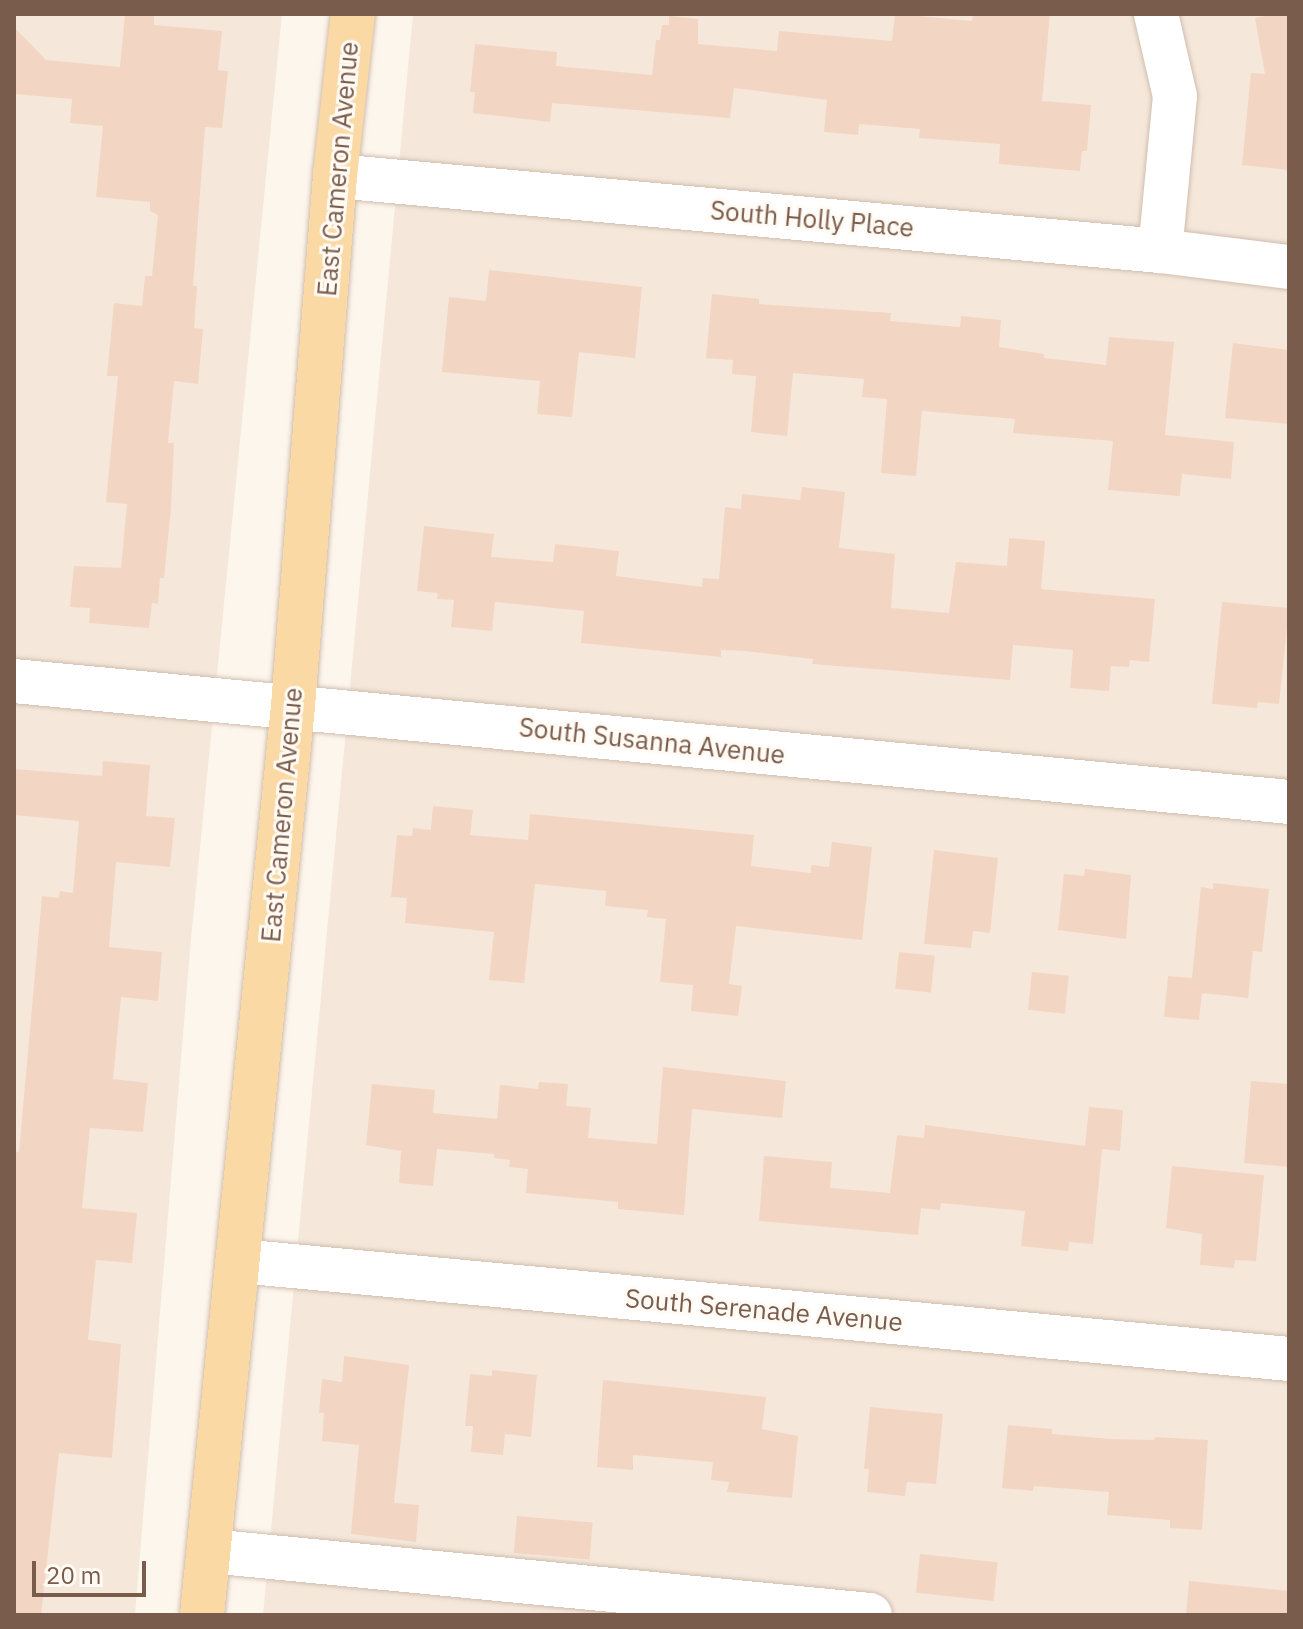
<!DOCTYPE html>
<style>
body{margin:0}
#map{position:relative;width:1303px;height:1629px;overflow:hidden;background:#fdf6ec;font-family:"IBM Plex Sans",sans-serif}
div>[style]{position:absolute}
.residential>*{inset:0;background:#f5e8da}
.building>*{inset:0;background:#f3d5c3;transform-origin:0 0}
.roads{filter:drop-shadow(0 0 2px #d1beb0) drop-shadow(0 0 2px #d1beb0)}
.minor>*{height:44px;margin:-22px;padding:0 22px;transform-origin:22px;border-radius:22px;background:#fff}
.major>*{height:44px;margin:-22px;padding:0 22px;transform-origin:22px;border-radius:22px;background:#fbd9a5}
span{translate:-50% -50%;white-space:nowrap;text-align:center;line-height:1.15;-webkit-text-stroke:6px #fffaf3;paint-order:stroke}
.street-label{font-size:26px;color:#7a5c4d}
.frame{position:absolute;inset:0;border:16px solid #7a5c4d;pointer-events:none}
.scale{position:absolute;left:32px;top:1561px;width:114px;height:36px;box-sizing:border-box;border:4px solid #7a5c4d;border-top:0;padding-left:10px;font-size:24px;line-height:28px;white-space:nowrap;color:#7a5c4d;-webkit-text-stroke:6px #fffaf3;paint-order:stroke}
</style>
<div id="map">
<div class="residential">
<i style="clip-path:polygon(14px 14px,282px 14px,190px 950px,135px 1615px,14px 1615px)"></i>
<i style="clip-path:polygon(413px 14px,1289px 14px,1289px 1615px,263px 1615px)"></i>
</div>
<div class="building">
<i style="clip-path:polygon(125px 14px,154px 14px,154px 25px,222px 31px,218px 70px,228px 71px,222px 128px,205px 127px,193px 286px,197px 286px,194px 328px,203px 329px,198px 384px,174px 381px,168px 443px,174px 443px,171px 508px,164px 578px,160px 578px,158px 604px,152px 603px,149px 628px,89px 623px,90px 608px,70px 607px,74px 566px,121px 568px,127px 504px,106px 502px,118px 376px,107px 376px,114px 303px,142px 306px,145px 276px,152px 276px,158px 215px,150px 211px,150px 202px,96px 197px,103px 126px,70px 123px,72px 99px,14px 94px,14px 27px,46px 60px,120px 67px)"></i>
<i style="clip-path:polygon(895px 14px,972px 21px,973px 14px,1050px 14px,1042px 101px,1091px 105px,1087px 151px,1082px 151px,1080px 171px,999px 164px,1000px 144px,919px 138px,920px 129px,859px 124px,858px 135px,824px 132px,827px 100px,734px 88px,730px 118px,552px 103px,550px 122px,473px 113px,475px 92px,470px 92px,475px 44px,557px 52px,556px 66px,652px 75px,656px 40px,660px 40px,662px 25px,669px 25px,669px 16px,698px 19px,698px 44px,777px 51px,779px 31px,892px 41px)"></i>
<i style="clip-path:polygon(1278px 14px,1289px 14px,1289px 170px,1242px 165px,1251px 73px,1265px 74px,1255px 18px)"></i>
<i style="clip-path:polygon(489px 270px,642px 287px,635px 358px,579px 352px,572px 417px,537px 414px,540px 381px,442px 372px,449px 297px,486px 301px)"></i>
<i style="clip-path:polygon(712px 294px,759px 299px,759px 304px,891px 313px,890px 321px,960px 327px,961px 316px,1001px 320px,999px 347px,1044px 354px,1044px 358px,1106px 365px,1109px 337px,1174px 342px,1165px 435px,1234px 442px,1231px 479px,1182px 474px,1180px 496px,1108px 490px,1113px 441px,1013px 433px,1015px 419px,922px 411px,916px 476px,881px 473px,887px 399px,862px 397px,864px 379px,793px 373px,787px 436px,751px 432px,756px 376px,732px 374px,733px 360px,706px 358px)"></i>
<i style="clip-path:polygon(1233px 343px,1289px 350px,1289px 424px,1225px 418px)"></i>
<i style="clip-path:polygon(802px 487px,845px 492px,839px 548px,895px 554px,891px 608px,949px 613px,956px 562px,1007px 566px,1009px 538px,1045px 541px,1041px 589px,1155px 599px,1149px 662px,1130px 660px,1129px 667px,1111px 666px,1109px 691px,1070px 688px,1073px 650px,1013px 645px,1010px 680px,812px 664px,813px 659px,744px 651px,721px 650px,721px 657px,581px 643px,584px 611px,495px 602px,492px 631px,451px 627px,454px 600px,437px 599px,438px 593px,417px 591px,424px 526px,494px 534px,491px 557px,553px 562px,555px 544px,619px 551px,616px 576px,702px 587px,703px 578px,719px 579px,725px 507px,741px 509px,742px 494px,800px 500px)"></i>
<i style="clip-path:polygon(1222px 602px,1289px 608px,1279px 704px,1258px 702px,1257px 708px,1212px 704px)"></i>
<i style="clip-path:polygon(103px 761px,150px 765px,146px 816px,175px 818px,170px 867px,116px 862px,109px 947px,162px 952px,158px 1001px,121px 997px,113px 1079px,148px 1083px,143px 1132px,90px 1128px,82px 1208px,137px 1213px,132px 1263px,96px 1260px,88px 1340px,121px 1344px,112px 1458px,59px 1453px,41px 1615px,14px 1615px,14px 1151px,19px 1152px,42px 896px,59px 898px,60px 891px,73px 893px,79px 821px,14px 815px,14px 769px,102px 776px)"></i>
<i style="clip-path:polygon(433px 806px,473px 810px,470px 835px,528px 840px,530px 814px,754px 835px,751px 866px,811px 873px,811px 865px,829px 867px,832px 842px,872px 847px,862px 940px,736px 926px,729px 984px,742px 986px,738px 1016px,691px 1011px,693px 985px,660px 982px,666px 919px,647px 917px,648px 910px,605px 906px,606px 891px,535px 884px,524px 983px,489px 980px,494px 932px,405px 923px,407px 898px,391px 897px,397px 835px,412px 836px,413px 828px,431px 830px)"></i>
<i style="clip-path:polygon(934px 850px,998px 858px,990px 933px,973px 931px,971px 948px,924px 944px)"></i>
<i style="clip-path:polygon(1085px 869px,1131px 875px,1126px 939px,1058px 930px,1064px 874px,1084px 876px)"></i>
<i style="clip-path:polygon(1213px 883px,1269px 889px,1262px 952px,1253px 951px,1248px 998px,1202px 993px,1199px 1020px,1164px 1017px,1168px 976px,1192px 978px,1201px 887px,1213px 889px)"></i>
<i style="left:899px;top:952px;width:36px;height:37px;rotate:6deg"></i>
<i style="left:1032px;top:972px;width:37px;height:38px;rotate:6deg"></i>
<i style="clip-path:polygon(663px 1067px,786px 1081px,782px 1118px,692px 1109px,684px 1215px,618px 1209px,618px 1202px,526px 1193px,528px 1169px,509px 1167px,510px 1160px,494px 1158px,494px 1154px,437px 1149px,433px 1186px,399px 1183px,401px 1151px,366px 1145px,372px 1084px,435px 1090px,433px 1113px,497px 1119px,500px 1085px,538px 1089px,539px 1082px,568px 1084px,566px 1106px,591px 1108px,588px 1138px,657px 1144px)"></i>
<i style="clip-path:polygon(1251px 1081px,1289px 1084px,1289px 1167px,1244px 1163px)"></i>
<i style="clip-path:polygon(1089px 1107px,1123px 1110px,1120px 1151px,1102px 1149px,1093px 1244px,1069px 1242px,1068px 1251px,1021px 1246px,1025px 1211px,941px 1203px,940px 1210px,921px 1208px,918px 1235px,759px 1221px,764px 1156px,832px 1162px,830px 1188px,890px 1193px,897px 1135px,924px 1138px,925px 1125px,1085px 1146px)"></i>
<i style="clip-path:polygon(1172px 1166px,1264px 1175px,1256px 1261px,1235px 1260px,1234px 1268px,1200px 1265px,1202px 1234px,1166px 1228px)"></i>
<i style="clip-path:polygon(344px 1356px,409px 1365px,394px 1503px,419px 1505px,416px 1542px,351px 1534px,359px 1445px,322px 1441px,324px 1413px,319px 1413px,322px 1379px,342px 1382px)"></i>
<i style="clip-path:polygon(492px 1370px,537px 1375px,531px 1437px,505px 1434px,503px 1455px,471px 1452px,473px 1426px,465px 1426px,470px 1374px,492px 1376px)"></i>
<i style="clip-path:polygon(603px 1380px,766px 1397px,762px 1429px,798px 1436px,792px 1498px,727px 1492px,729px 1482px,711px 1480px,713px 1462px,633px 1455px,633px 1470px,597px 1467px)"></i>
<i style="clip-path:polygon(870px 1407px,943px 1414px,936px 1484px,907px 1482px,905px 1496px,867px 1492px,869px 1469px,864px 1469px)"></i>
<i style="clip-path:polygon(1008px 1425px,1052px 1429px,1052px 1434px,1112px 1439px,1154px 1440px,1155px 1437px,1208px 1440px,1202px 1530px,1170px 1528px,1170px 1520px,1107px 1515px,1109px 1492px,1034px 1486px,1033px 1491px,1002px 1488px)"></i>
<i style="left:517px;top:1516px;width:76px;height:37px;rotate:5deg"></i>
<i style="left:920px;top:1554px;width:78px;height:39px;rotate:6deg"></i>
<i style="clip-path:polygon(1189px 1581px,1289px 1591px,1289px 1615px,1186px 1615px)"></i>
</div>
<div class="roads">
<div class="minor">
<i style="left:1156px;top:14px;width:84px;rotate:77deg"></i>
<i style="left:1175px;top:96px;width:156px;rotate:95.5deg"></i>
<i style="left:335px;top:176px;width:828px;rotate:5.19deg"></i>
<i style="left:1160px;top:251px;width:130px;rotate:7.1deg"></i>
<i style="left:14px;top:681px;width:1281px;rotate:5.42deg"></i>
<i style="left:239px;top:1261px;width:1055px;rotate:5.33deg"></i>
<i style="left:209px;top:1551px;width:664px;rotate:5.53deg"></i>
</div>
<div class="major">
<i style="left:202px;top:1615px;width:914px;rotate:-84.28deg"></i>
<i style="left:293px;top:706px;width:532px;rotate:-85.47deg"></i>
<i style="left:335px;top:176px;width:163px;rotate:-83.7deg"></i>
</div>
</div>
<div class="street-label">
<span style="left:338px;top:169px;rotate:-85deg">East Cameron Avenue</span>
<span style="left:812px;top:219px;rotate:5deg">South Holly Place</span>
<span style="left:652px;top:741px;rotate:6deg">South Susanna Avenue</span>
<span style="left:282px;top:815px;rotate:-85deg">East Cameron Avenue</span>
<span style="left:764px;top:1310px;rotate:5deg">South Serenade Avenue</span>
</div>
<div class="frame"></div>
<div class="scale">20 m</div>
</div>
